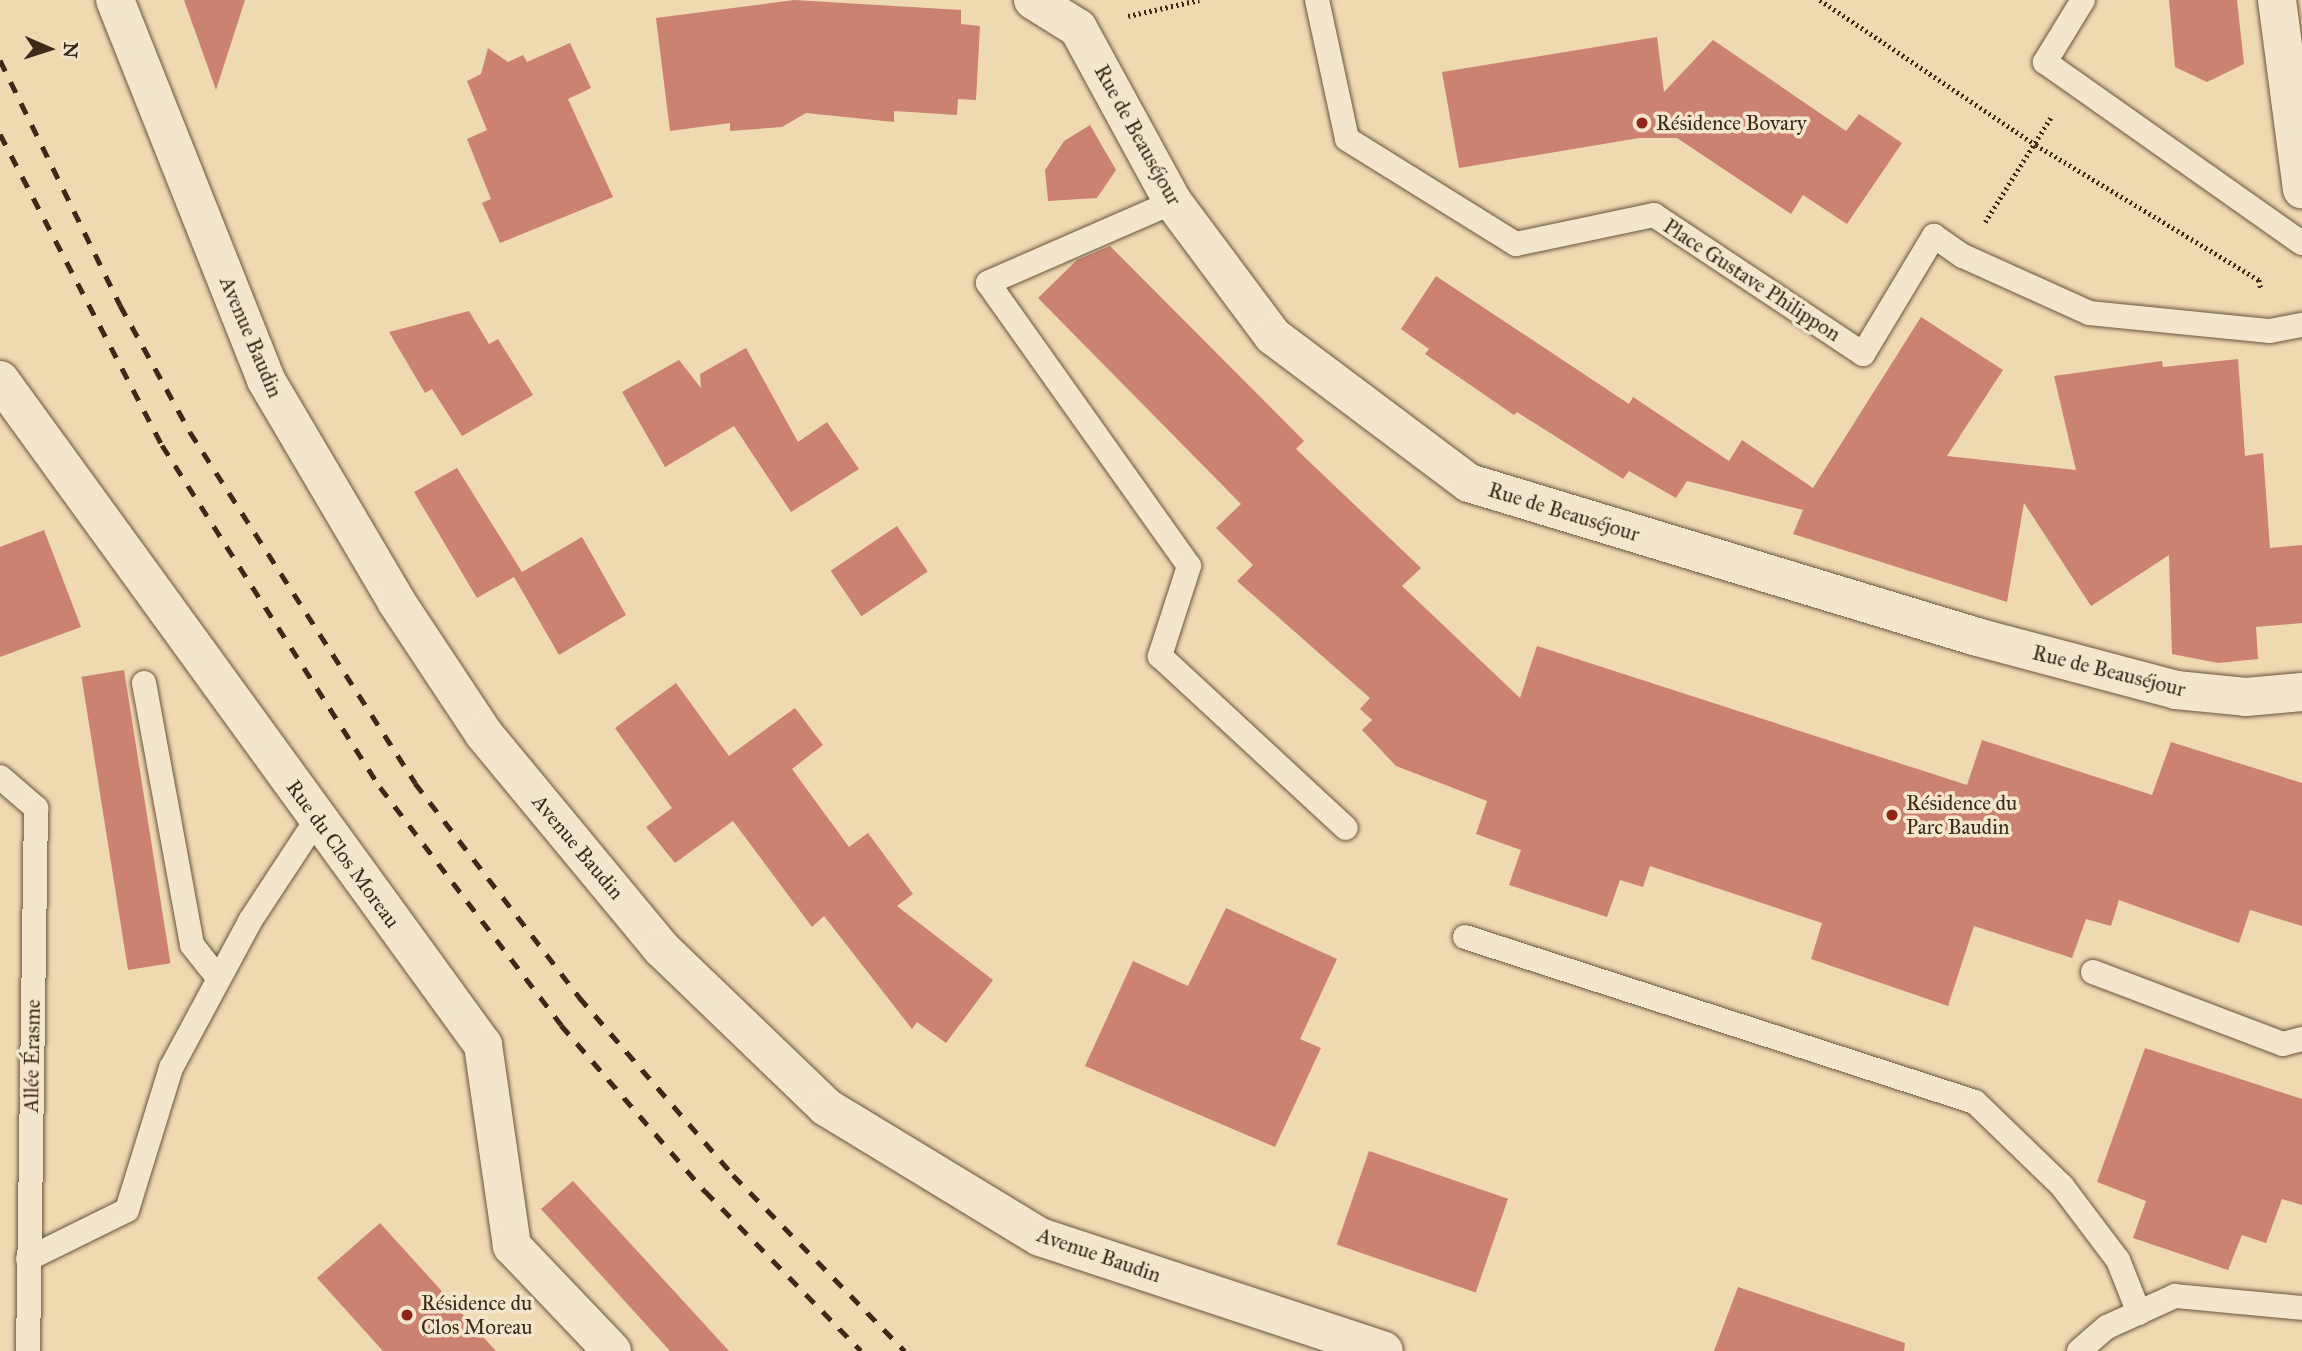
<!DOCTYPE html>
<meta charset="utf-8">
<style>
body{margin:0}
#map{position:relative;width:2302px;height:1351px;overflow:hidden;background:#eed9b1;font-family:"IM FELL Great Primer",serif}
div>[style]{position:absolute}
.building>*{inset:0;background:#cc8271;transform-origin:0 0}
.path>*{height:4.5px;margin-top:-2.25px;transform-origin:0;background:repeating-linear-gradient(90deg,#3d2918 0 2px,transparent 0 5.5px)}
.roads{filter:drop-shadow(0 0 2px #69553e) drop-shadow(0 0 2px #69553e)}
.service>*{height:24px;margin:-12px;padding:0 12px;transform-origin:12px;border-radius:12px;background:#f4e6cc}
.minor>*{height:38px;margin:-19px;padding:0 19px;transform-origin:19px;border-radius:19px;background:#f4e6cc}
.secondary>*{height:38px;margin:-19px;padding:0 19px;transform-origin:19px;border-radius:19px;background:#f4e6cc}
.rail>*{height:5px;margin-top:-2.5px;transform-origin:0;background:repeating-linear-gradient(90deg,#3d2918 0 12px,transparent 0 24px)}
.dots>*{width:19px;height:19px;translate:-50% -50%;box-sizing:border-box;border:4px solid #f4e6cc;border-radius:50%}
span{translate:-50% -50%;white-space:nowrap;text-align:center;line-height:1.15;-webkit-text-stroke:7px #f4e6cc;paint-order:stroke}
.poi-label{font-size:21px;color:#3d2918}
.left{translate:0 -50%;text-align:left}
.street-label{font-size:21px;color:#3d2918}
.north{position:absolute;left:14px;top:14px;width:70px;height:70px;-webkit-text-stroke:5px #f4e6cc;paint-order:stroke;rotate:93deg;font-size:19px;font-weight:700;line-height:28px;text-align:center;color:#3d2918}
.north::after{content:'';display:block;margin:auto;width:24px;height:32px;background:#3d2918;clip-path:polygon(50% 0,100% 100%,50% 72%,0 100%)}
</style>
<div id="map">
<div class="building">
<i style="clip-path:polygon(184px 0,245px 0,216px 90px)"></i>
<i style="clip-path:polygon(794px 0,961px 10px,961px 24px,980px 26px,976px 100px,958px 99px,957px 115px,894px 111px,894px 122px,806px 113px,782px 127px,730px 131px,730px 123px,670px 131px,656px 18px)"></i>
<i style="clip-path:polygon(2169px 0,2237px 0,2244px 64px,2207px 82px,2175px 67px)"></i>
<i style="clip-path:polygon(1657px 37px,1664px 92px,1713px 40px,1846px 131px,1859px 114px,1902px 143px,1847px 224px,1803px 195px,1791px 214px,1677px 138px,1639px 138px,1459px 168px,1442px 72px)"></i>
<i style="clip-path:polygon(570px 43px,591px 88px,568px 99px,613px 197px,500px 243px,482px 203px,491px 199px,467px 139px,487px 130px,467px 81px,481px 74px,488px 48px,508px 62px,523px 55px,527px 62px)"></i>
<i style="clip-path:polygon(1090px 125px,1116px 170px,1097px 198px,1048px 201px,1045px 170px,1064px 141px)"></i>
<i style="clip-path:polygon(1110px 246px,1304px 441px,1296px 449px,1421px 568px,1402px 586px,1520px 698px,1537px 646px,1967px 785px,1982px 740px,2152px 795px,2171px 742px,2302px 783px,2302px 926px,2250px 910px,2239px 943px,2119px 900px,2111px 926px,2086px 919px,2072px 958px,1974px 926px,1948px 1006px,1811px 959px,1822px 923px,1650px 866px,1643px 887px,1620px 880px,1607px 917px,1509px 885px,1521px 850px,1476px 834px,1487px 801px,1396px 766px,1362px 730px,1372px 720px,1360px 709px,1370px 698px,1237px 581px,1253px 565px,1216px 528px,1241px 504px,1038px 298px,1077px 260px)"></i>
<i style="clip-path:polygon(1436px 276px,1629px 404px,1633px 397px,1729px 461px,1742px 440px,1813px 488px,1921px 317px,2003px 370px,1947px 456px,2076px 470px,2054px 376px,2162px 361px,2163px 367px,2238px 359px,2245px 456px,2263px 453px,2270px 548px,2302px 545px,2302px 623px,2256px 627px,2258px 659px,2218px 663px,2172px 654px,2169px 555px,2091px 606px,2024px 503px,2007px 602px,1793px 534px,1803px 510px,1687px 481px,1676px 498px,1629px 471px,1623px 479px,1517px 412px,1514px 415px,1425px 354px,1429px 349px,1401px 329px)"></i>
<i style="clip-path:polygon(469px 311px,489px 344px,498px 339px,533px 395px,462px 436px,432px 389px,425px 393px,389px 332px)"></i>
<i style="clip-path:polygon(746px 348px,798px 442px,827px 422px,859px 469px,791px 512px,734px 426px,665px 467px,622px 392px,679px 360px,701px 388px,700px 374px)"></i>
<i style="clip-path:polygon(457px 468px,522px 572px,582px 537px,626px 615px,559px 655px,514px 577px,477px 598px,414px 492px)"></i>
<i style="left:897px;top:526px;width:55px;height:80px;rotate:56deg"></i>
<i style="clip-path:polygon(44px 530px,81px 627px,0 657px,0 547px)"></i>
<i style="left:124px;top:670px;width:297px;height:43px;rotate:81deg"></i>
<i style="clip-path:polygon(676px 683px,729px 756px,795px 708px,823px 745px,792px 769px,849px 847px,868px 833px,913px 894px,897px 906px,993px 980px,946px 1043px,917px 1022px,912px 1029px,824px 916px,812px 927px,733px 821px,675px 863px,646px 827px,672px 808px,615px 728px)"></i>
<i style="clip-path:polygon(1226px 908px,1337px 959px,1300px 1039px,1321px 1048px,1275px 1147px,1085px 1066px,1133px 961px,1188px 986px)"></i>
<i style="clip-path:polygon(2145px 1048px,2302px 1099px,2302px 1205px,2282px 1199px,2266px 1243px,2242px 1235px,2228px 1270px,2133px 1238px,2146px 1201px,2097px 1182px)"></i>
<i style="left:1369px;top:1151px;width:147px;height:99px;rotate:19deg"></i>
<i style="clip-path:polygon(573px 1181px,729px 1351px,670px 1351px,541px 1209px)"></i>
<i style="clip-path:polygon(380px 1223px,496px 1351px,383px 1351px,317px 1278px)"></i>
<i style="clip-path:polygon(1738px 1287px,1905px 1343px,1904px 1351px,1714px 1351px)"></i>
</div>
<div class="path">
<i style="left:1820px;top:0;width:260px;rotate:33.9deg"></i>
<i style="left:2036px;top:145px;width:261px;rotate:31.2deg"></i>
<i style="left:2259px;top:280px;width:9px;rotate:77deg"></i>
<i style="left:1128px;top:16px;width:73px;rotate:-12.7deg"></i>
<i style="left:1985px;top:222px;width:124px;rotate:-57.8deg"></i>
</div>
<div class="roads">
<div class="service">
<i style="left:1317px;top:0;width:142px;rotate:77.8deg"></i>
<i style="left:1347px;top:139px;width:199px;rotate:31.9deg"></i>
<i style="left:1516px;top:244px;width:141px;rotate:-11.9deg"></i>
<i style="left:1654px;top:215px;width:251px;rotate:33.6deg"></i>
<i style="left:1863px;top:354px;width:138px;rotate:-59deg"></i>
<i style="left:1934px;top:236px;width:35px;rotate:35deg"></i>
<i style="left:1963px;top:256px;width:138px;rotate:24.3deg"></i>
<i style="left:2089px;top:313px;width:182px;rotate:5.7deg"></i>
<i style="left:2270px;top:331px;width:33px;rotate:-11deg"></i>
<i style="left:2083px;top:0;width:73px;rotate:121.5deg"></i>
<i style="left:2045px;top:62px;width:314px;rotate:35.2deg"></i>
<i style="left:1173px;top:202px;width:202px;rotate:156.4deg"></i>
<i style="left:988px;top:283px;width:347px;rotate:54.6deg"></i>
<i style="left:1189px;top:566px;width:95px;rotate:107.9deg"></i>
<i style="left:1160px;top:656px;width:253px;rotate:42.8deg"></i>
<i style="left:144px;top:683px;width:266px;rotate:79.6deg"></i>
<i style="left:192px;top:945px;width:43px;rotate:51.5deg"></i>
<i style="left:0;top:777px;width:48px;rotate:40.7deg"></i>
<i style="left:36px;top:808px;width:543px;rotate:90.84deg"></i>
<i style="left:1465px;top:937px;width:536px;rotate:17.93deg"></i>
<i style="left:1975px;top:1102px;width:121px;rotate:44deg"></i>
<i style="left:2062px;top:1186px;width:93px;rotate:52.9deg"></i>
<i style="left:2118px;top:1260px;width:57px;rotate:68.4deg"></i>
<i style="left:2093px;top:972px;width:203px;rotate:20.8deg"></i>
<i style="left:2283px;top:1044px;width:20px;rotate:-15deg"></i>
<i style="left:28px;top:1259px;width:110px;rotate:-26.3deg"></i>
<i style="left:127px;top:1210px;width:149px;rotate:-72.8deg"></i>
<i style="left:171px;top:1068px;width:167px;rotate:-61.7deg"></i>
<i style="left:250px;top:921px;width:122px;rotate:-56.7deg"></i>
<i style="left:2079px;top:1351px;width:37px;rotate:-41deg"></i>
<i style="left:2107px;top:1327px;width:75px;rotate:-24.5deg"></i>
<i style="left:2175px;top:1296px;width:128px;rotate:5.4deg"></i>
</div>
<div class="minor">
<i style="left:1033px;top:0;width:53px;rotate:31.9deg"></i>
<i style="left:1078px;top:28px;width:198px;rotate:61.4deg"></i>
<i style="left:1173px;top:202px;width:167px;rotate:53.3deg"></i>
<i style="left:1273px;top:336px;width:245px;rotate:36.9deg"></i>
<i style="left:1469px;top:483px;width:531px;rotate:16.86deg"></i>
<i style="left:1977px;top:637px;width:206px;rotate:14.9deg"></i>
<i style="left:2176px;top:690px;width:70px;rotate:5.7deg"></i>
<i style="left:2246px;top:697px;width:56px;rotate:-5.1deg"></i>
<i style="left:2277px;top:0;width:191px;rotate:82.5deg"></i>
<i style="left:0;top:380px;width:822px;rotate:54.01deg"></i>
<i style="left:483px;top:1045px;width:203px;rotate:81.8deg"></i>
<i style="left:512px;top:1246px;width:145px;rotate:46.4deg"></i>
</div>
<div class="secondary">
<i style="left:115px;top:0;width:409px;rotate:68.3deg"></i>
<i style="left:266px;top:380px;width:256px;rotate:59.5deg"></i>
<i style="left:396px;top:601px;width:159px;rotate:56.5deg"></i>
<i style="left:484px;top:734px;width:279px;rotate:50.4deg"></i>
<i style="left:662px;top:949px;width:228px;rotate:43.9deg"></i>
<i style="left:826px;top:1107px;width:250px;rotate:31.3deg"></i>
<i style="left:1040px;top:1237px;width:362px;rotate:18.3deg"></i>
</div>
</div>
<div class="rail">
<i style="left:0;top:60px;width:273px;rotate:63.9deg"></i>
<i style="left:120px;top:305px;width:145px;rotate:61.1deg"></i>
<i style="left:190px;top:432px;width:417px;rotate:57.3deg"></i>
<i style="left:415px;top:783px;width:270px;rotate:52.5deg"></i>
<i style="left:579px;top:997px;width:235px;rotate:49.1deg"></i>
<i style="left:733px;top:1175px;width:246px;rotate:45.7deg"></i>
<i style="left:0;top:134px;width:351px;rotate:62.5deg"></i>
<i style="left:162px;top:445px;width:406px;rotate:57.5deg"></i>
<i style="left:380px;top:787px;width:299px;rotate:52.7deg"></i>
<i style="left:561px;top:1025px;width:220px;rotate:49.1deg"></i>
<i style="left:705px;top:1191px;width:223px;rotate:45.7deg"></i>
</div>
<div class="dots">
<i style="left:1642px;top:123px;background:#8f2418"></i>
<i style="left:1892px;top:815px;background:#8f2418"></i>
<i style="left:407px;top:1315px;background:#8f2418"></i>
</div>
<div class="poi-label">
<span class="left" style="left:1656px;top:123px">Résidence Bovary</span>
<span class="left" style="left:1906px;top:815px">Résidence du<br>Parc Baudin</span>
<span class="left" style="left:421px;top:1315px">Résidence du<br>Clos Moreau</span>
</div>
<div class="street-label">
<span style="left:1138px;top:135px;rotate:61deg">Rue de Beauséjour</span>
<span style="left:1752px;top:280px;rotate:33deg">Place Gustave Philippon</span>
<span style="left:251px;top:337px;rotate:67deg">Avenue Baudin</span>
<span style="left:1564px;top:512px;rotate:17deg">Rue de Beauséjour</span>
<span style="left:2109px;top:671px;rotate:14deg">Rue de Beauséjour</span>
<span style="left:578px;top:847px;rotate:50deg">Avenue Baudin</span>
<span style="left:343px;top:854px;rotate:54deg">Rue du Clos Moreau</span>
<span style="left:32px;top:1056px;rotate:-89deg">Allée Érasme</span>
<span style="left:1099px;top:1255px;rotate:19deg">Avenue Baudin</span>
</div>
<div class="north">N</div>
</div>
